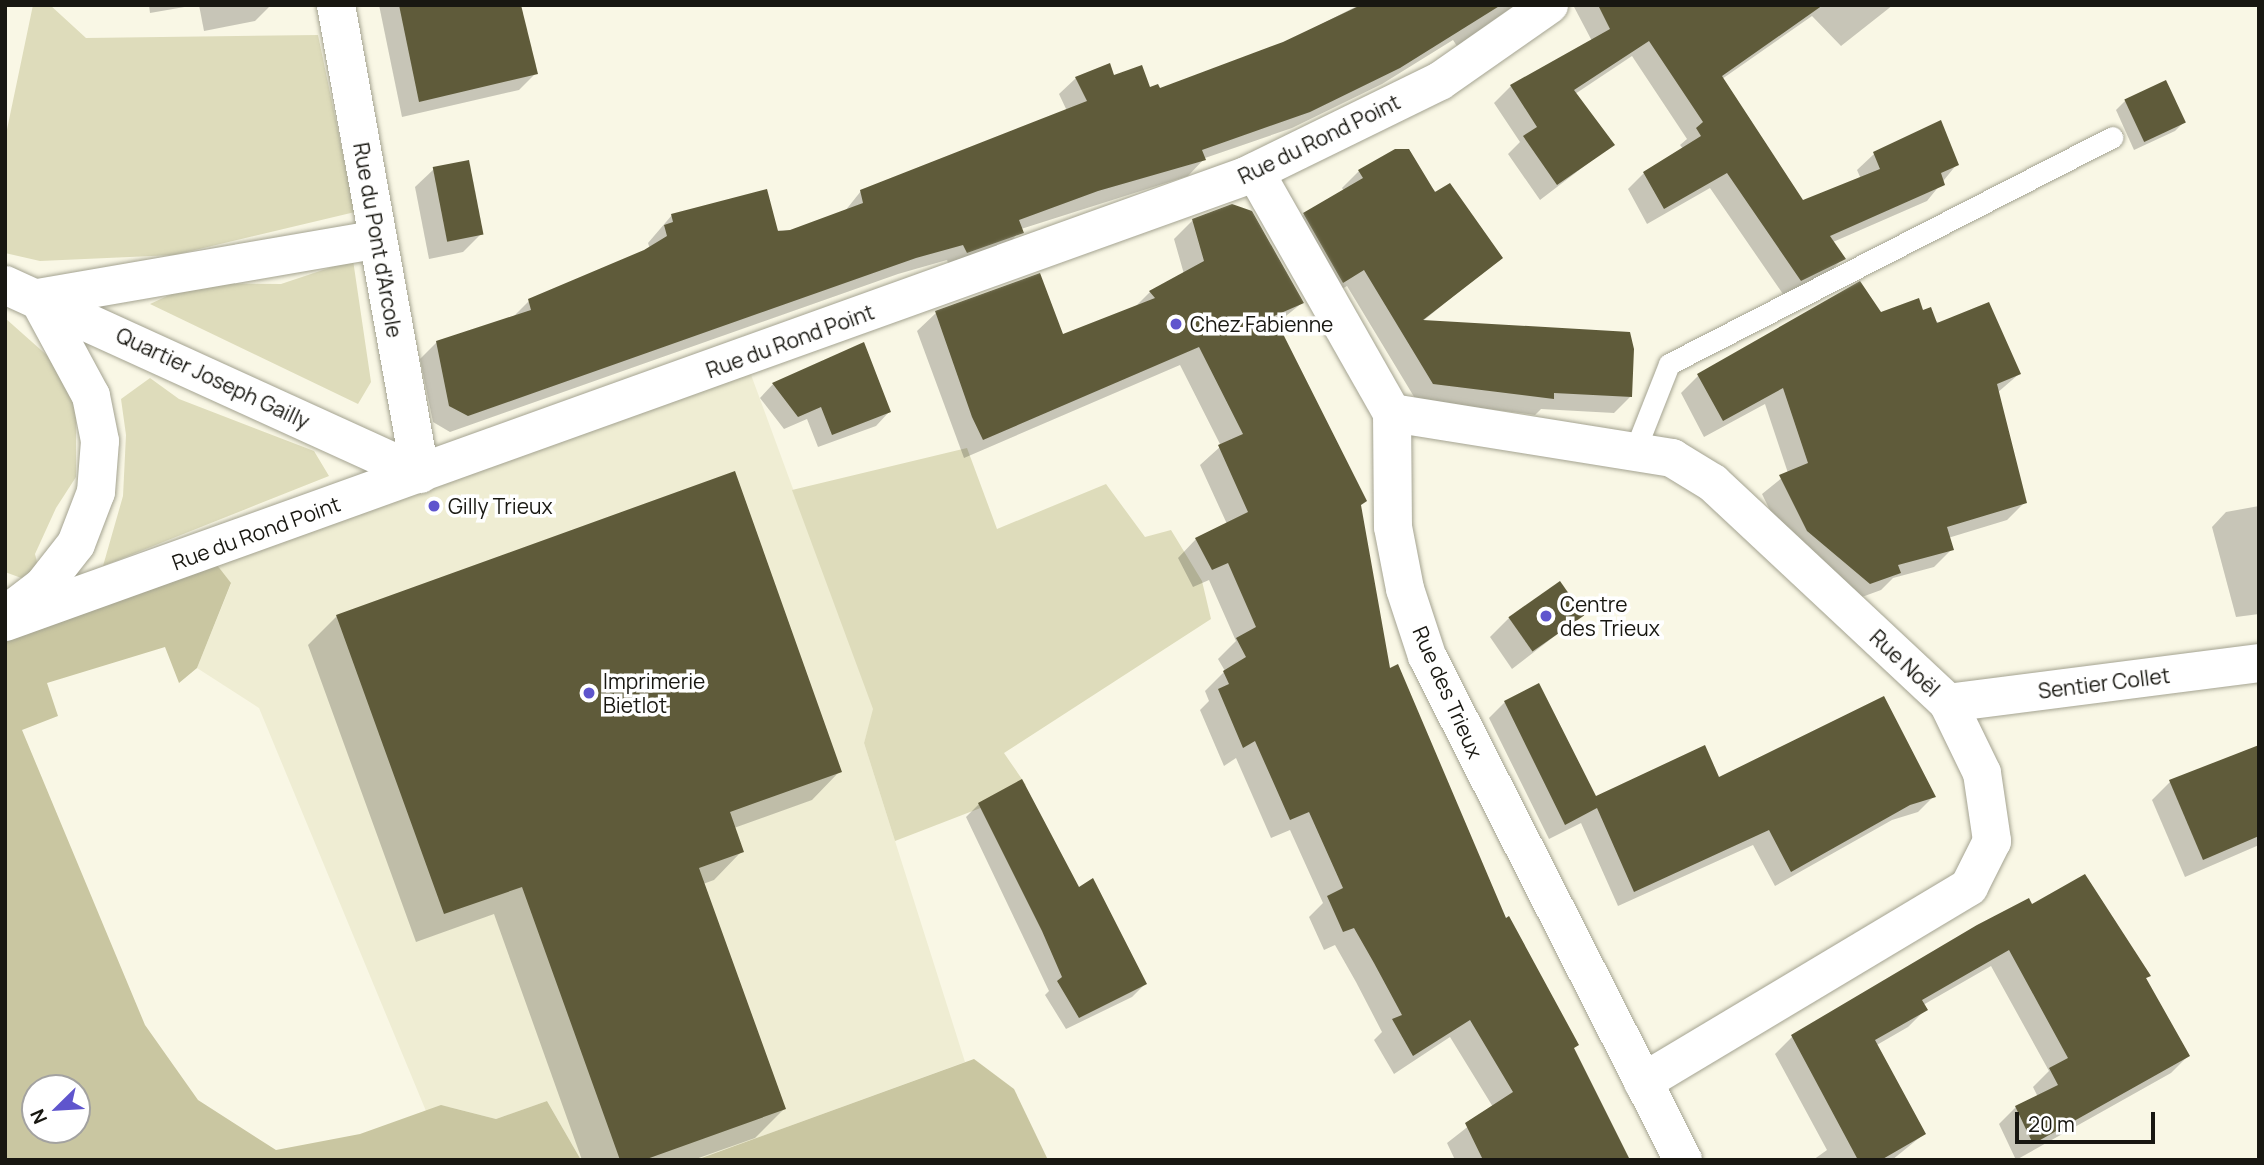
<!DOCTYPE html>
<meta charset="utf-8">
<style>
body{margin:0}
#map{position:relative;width:2264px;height:1165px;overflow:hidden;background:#f9f7e5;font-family:Manrope,sans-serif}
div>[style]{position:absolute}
.built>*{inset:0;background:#efedd3}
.green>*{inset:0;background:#dedcbb}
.forest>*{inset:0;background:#c9c6a1}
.shadow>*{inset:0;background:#0003}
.building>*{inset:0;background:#5f5b3a;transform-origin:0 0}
.roads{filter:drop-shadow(0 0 2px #a4a391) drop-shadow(0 0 2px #a4a391)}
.service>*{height:21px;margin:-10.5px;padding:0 10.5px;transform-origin:10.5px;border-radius:10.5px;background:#fff}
.minor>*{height:38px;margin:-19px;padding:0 19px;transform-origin:19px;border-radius:19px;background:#fff}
.tertiary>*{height:38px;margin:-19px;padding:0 19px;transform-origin:19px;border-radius:19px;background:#fff}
.dots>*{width:19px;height:19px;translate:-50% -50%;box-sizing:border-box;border:4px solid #fff;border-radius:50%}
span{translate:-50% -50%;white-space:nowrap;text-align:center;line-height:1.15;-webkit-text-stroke:7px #fff;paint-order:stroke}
.street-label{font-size:21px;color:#181711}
.poi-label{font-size:21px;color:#181711}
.left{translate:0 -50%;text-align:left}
.frame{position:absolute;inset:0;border:7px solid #181711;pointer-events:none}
.north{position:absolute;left:21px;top:1074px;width:70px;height:70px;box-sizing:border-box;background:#fff;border:2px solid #a3a2a0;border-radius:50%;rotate:246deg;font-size:19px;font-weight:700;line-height:28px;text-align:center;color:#181711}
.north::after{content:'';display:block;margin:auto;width:24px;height:32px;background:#5f55cd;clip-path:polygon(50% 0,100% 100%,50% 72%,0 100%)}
.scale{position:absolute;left:2015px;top:1112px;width:140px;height:32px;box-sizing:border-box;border:4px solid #181711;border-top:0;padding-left:9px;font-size:21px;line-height:24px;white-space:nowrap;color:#181711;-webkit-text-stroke:5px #fff;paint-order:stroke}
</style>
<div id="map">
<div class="built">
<i style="clip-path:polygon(750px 372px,874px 709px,864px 743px,965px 1062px,696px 1160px,581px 1160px,547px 1101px,496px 1119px,449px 1107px,426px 1111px,259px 708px,197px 668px,231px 584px,217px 565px)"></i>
</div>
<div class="green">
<i style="clip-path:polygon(33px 5px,50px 5px,86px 38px,318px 35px,355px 212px,174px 255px,40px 261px,5px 253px,5px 139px)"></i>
<i style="clip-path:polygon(353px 260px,371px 382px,358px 404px,150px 304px,195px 283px,281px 284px)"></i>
<i style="clip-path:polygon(5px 318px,50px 358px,76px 407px,76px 477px,56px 508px,35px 554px,43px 586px,5px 572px)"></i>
<i style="clip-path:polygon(150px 378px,179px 399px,314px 451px,329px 476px,103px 566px,123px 496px,126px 435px,121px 399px)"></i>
<i style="clip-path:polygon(967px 448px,997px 529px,1106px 484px,1145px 537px,1171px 530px,1202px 581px,1211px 619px,1004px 753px,1026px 785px,983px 807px,895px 841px,864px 743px,873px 709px,792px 490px)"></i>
</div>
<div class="forest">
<i style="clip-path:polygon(evenodd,217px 565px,231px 583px,197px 668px,179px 683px,165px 647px,47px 683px,58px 716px,22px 730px,145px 1025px,198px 1100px,276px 1150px,360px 1134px,441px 1105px,496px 1119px,547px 1101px,581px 1160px,5px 1160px,5px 642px,217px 565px,35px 1088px,77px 1088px,77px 1130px,35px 1130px,35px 1088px)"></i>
<i style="clip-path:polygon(974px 1059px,1014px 1089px,1048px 1160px,696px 1160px)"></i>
</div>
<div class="shadow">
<i style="clip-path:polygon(149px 5px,196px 5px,150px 13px)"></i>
<i style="clip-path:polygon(199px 5px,271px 5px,255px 21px,204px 31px)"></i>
<i style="clip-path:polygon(379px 5px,445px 5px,536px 73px,519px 90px,402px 117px)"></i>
<i style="clip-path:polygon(1359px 5px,1515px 5px,1457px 46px,1453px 40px,1382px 84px,1292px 128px,1205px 158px,1188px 176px,1021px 229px,1005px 249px,950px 268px,947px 260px,898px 274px,450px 432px,433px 422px,420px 359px,437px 342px,512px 318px,529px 301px,650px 249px,648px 243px,672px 215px,790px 232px,845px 211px,861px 191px,1067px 111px,1059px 94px,1076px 78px,1113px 78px,1159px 90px,1284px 43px)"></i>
<i style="clip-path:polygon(1573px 5px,1893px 5px,1841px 46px,1812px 16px,1722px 79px,1803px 203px,1861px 179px,1857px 170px,1874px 154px,1957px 164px,1927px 201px,1833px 242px,1843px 258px,1827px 275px,1785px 297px,1710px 188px,1647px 224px,1628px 189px,1644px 173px,1683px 149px,1680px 145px,1687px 139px,1632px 56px,1575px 94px,1612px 145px,1540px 200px,1508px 154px,1520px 142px,1494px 103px,1511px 86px,1592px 41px)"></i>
<i style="clip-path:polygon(2125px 101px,2184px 122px,2175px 131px,2134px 150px,2116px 110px)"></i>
<i style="clip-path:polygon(1395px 151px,1501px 257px,1423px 321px,1631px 396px,1614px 413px,1541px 409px,1535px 415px,1416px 400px,1347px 286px,1326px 298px,1288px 231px,1304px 214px,1344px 191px,1342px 188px,1359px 171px)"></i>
<i style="clip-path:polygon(434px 169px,482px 233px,463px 252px,429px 259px,415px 187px)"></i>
<i style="clip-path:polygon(1193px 220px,1302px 303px,1276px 324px,1359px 507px,1389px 671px,1505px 920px,1627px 1160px,1455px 1160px,1447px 1143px,1493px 1107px,1450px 1037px,1394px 1074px,1374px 1040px,1382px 1032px,1356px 982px,1335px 945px,1324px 950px,1309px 917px,1323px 903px,1290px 830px,1271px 838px,1236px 758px,1224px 766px,1200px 710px,1209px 701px,1205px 691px,1225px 671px,1218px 659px,1236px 641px,1209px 580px,1193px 587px,1178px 558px,1196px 539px,1227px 524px,1200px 465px,1221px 446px,1180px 365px,964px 458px,917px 331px,936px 313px,1062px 337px,1133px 309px,1150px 292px,1184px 274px,1174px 239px)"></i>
<i style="clip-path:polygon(1922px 312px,2019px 374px,1997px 393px,2025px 502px,2007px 520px,1948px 538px,1952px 549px,1934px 567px,1893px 578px,1881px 590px,1851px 601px,1789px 549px,1762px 494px,1788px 473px,1765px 404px,1704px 437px,1681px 393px,1699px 375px,1881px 314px)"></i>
<i style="clip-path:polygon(863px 344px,889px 412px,876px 426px,818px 447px,807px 419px,784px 429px,760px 398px,773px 384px)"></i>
<i style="clip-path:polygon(2259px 506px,2259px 614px,2236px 617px,2212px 527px,2226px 512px)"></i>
<i style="clip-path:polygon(1582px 615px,1512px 669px,1490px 637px,1509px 618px)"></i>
<i style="clip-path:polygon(337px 616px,840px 771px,812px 800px,734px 828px,742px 851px,714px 880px,703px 884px,784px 1109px,755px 1138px,693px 1160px,582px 1160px,494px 914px,416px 942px,308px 645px)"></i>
<i style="clip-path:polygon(1505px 702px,1595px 798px,1719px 779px,1934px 796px,1918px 812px,1892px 820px,1775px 886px,1753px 845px,1618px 906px,1581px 823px,1549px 839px,1489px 718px)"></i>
<i style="clip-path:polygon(2259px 747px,2259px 845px,2185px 877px,2152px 800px,2170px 782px)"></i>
<i style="clip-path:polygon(979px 804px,1078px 889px,1145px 984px,1132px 997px,1066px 1029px,1045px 995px,1049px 991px,966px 817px)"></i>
<i style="clip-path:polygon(2031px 907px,2149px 976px,2145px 979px,2188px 1056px,2171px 1073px,2016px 1160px,1999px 1124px,2016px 1107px,2038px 1097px,2033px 1087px,2049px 1071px,1991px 966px,1923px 1005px,1925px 1010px,1908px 1027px,1875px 1046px,1924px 1134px,1892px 1160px,1813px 1160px,1827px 1150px,1775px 1054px,1792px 1037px)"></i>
</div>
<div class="building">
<i style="clip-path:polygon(399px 5px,521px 5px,538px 74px,419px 102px)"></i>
<i style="clip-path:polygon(1361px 5px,1501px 5px,1400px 68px,1310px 112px,1202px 150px,1206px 160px,1098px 191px,1019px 220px,1024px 233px,967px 253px,963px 245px,916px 258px,468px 416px,449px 406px,436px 341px,531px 310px,528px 299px,644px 250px,667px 236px,664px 225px,673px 222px,671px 214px,767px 189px,778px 231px,790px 230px,863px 203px,860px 190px,1087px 101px,1075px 77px,1110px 63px,1114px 75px,1142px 65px,1150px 87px,1158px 84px,1160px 88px,1283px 42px)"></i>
<i style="clip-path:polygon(1598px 5px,1823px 5px,1722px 76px,1803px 200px,1880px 169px,1873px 152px,1941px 120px,1959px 165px,1941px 173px,1945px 185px,1830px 236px,1846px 259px,1801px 281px,1727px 173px,1664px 209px,1643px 172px,1701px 136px,1696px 128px,1703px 122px,1649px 41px,1574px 90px,1615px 145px,1557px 185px,1523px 136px,1537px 127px,1510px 85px,1610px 29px)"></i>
<i style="left:2166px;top:80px;width:47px;height:46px;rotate:65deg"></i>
<i style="clip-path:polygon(1395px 149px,1409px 149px,1435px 192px,1450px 183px,1503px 258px,1423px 320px,1630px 332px,1634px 349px,1632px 397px,1554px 393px,1554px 399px,1433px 384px,1364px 270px,1343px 283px,1303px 213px,1363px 178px,1358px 170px)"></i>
<i style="left:469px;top:160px;width:76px;height:37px;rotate:79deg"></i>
<i style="clip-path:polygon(1232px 204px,1252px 211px,1304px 303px,1274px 316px,1367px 501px,1361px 505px,1390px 668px,1398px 664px,1506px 918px,1509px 916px,1579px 1045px,1574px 1048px,1630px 1160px,1483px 1160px,1465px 1123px,1513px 1092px,1470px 1020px,1413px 1056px,1392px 1019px,1402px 1015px,1374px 963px,1354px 928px,1343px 932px,1327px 896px,1343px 888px,1309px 812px,1290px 820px,1255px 741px,1243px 748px,1218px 689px,1229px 684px,1223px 671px,1246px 657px,1236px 638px,1256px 627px,1228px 563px,1212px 570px,1195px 538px,1248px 512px,1218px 445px,1243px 434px,1199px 347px,983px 440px,972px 417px,935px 311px,1040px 273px,1063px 334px,1155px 298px,1149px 291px,1204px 261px,1192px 219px)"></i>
<i style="clip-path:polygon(1860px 281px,1881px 312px,1919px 298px,1923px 310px,1931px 307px,1937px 323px,1989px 302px,2021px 374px,1997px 384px,2027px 503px,1947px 527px,1954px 550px,1898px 565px,1901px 573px,1870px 584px,1807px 531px,1779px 475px,1808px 463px,1783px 388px,1723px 421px,1697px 374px)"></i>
<i style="clip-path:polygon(864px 342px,891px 412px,832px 435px,821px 407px,798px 417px,772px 383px)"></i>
<i style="clip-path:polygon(735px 471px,842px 772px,730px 812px,744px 852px,699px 868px,786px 1109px,644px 1160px,620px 1160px,522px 887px,444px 914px,336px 615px)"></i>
<i style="left:1560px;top:581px;width:42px;height:63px;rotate:55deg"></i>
<i style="clip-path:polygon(1539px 683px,1596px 796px,1705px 745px,1719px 777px,1884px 696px,1936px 797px,1910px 805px,1791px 872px,1769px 830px,1634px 892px,1597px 808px,1565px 825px,1504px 701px)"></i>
<i style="clip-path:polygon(2259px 745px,2259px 836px,2203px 860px,2169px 780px)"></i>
<i style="clip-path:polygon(1022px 779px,1079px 887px,1093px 878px,1147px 984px,1079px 1018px,1057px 981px,1062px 977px,1042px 931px,978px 803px)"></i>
<i style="clip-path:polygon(2085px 874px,2151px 976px,2146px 978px,2190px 1056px,2033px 1144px,2015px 1106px,2058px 1085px,2049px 1068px,2068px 1058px,2009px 950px,1922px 1000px,1928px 1010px,1875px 1040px,1926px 1134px,1881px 1160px,1858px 1160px,1791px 1035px,1977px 925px,2029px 898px,2032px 904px)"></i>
</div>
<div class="roads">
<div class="service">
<i style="left:1635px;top:450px;width:92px;rotate:-68.4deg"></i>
<i style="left:1669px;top:364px;width:498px;rotate:-27.1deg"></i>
</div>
<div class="minor">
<i style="left:336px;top:5px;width:476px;rotate:79.8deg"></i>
<i style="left:1255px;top:172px;width:277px;rotate:60.4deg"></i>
<i style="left:1392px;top:413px;width:114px;rotate:89.5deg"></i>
<i style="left:1393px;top:527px;width:63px;rotate:79deg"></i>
<i style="left:1405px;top:589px;width:71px;rotate:71.8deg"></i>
<i style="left:1427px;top:656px;width:565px;rotate:63.07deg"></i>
<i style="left:5px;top:285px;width:456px;rotate:24.5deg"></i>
<i style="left:1392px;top:413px;width:284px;rotate:9.1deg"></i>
<i style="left:1672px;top:458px;width:48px;rotate:31.4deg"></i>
<i style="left:1713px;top:483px;width:322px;rotate:43.1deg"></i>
<i style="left:1948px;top:703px;width:78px;rotate:64.1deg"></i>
<i style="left:1982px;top:773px;width:69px;rotate:81.6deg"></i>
<i style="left:1992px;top:841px;width:51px;rotate:116.6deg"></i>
<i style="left:1969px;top:887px;width:380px;rotate:149.1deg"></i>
<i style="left:5px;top:615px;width:48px;rotate:-37.3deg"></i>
<i style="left:43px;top:586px;width:53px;rotate:-51.8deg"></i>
<i style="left:76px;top:544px;width:56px;rotate:-69deg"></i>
<i style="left:96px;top:492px;width:51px;rotate:-85.5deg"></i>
<i style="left:100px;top:441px;width:46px;rotate:-101.3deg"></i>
<i style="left:91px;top:396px;width:111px;rotate:-118.4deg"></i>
<i style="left:38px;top:298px;width:345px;rotate:-9.8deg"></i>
<i style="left:1948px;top:703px;width:314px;rotate:-7.3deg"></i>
</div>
<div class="tertiary">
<i style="left:5px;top:622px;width:1319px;rotate:-19.77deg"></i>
<i style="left:1246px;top:176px;width:216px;rotate:-26.1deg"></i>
<i style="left:1440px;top:81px;width:133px;rotate:-34.9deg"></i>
</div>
</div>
<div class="dots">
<i style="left:1176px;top:324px;background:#5f55cd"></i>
<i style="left:434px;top:506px;background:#5f55cd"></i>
<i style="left:1546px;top:616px;background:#5f55cd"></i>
<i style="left:589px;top:693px;background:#5f55cd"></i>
</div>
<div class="street-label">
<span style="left:1319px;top:139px;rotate:-26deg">Rue du Rond Point</span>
<span style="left:378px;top:240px;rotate:80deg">Rue du Pont d'Arcole</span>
<span style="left:790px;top:341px;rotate:-20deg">Rue du Rond Point</span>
<span style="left:213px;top:378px;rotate:25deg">Quartier Joseph Gailly</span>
<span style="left:256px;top:533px;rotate:-20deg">Rue du Rond Point</span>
<span style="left:1905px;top:663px;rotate:43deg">Rue Noël</span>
<span style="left:2104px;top:683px;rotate:-7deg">Sentier Collet</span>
<span style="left:1448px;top:692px;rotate:66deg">Rue des Trieux</span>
</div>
<div class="poi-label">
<span class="left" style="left:1190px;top:324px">Chez Fabienne</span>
<span class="left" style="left:448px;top:506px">Gilly Trieux</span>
<span class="left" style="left:1560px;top:616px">Centre<br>des Trieux</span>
<span class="left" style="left:603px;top:693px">Imprimerie<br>Bietlot</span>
</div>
<div class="frame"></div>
<div class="north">N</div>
<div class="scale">20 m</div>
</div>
